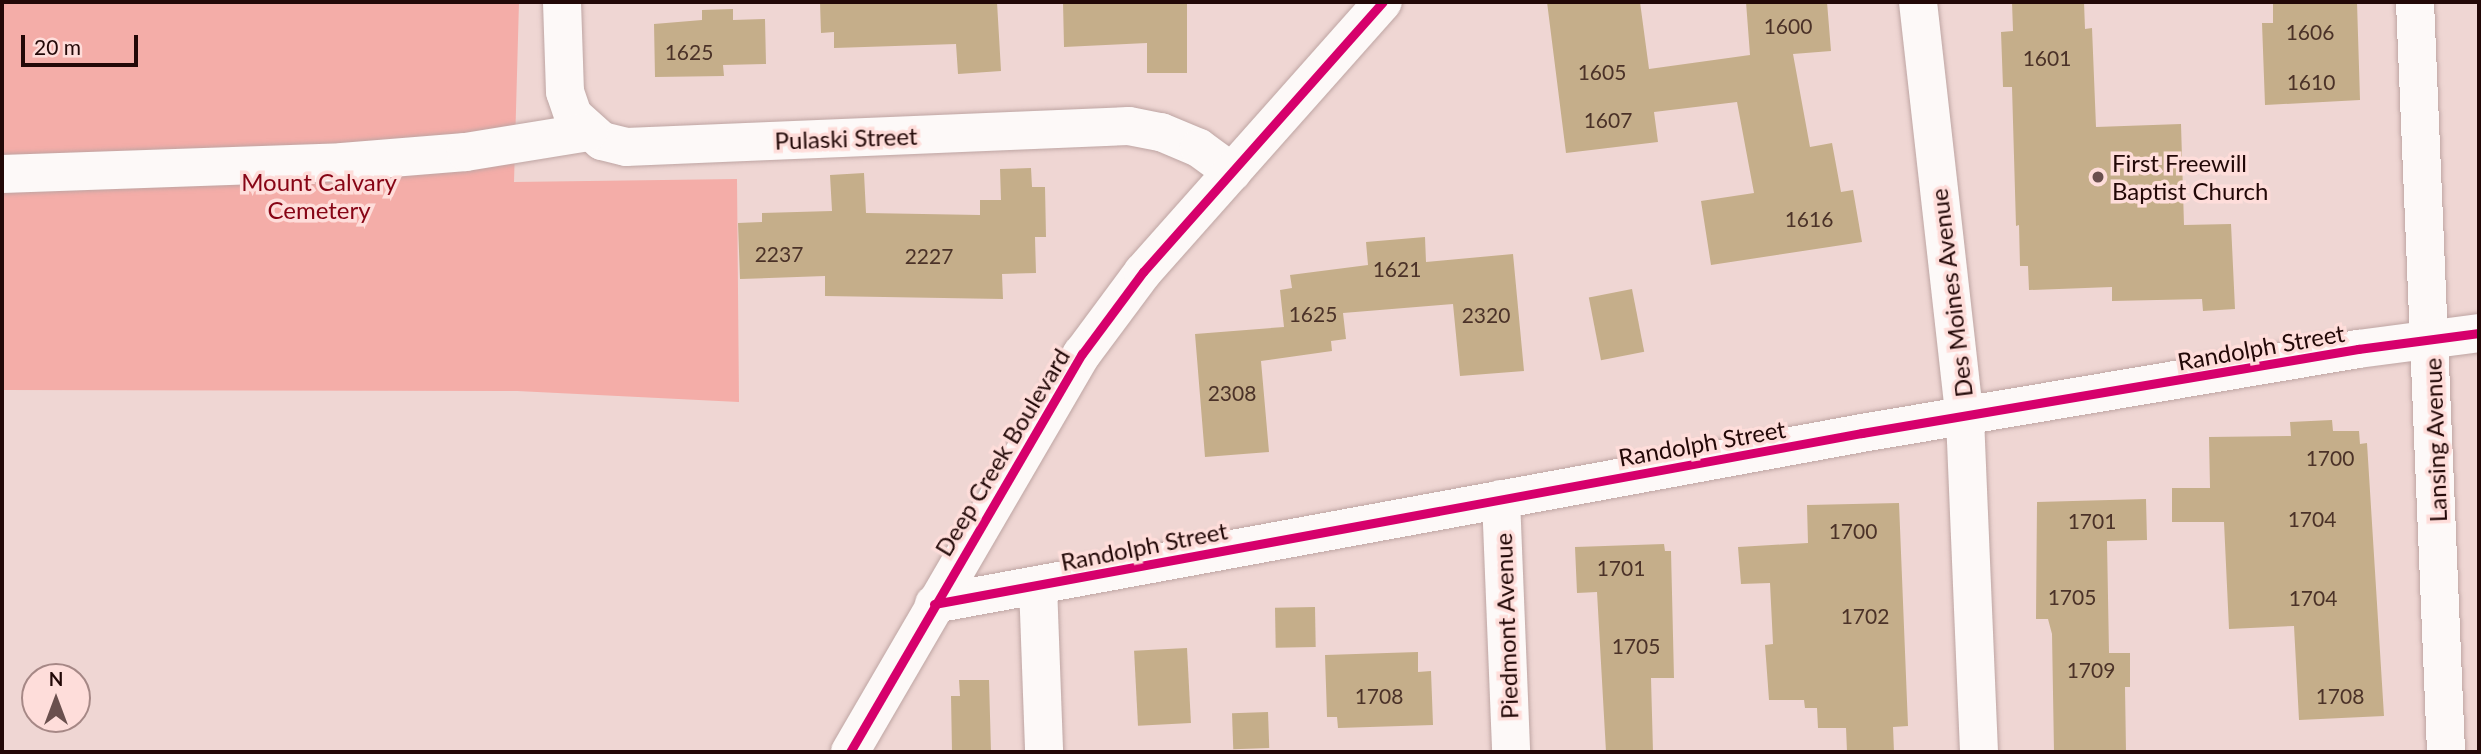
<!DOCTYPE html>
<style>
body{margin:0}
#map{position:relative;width:2481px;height:754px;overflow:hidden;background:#efd6d3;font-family:Lato,sans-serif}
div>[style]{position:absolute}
.green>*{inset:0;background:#f4ada8}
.building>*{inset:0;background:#c5ae8a;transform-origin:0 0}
.roads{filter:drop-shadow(0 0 2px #bea5a3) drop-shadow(0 0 2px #bea5a3)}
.minor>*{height:38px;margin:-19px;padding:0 19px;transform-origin:19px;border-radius:19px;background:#fdf9f8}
.cycleway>*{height:9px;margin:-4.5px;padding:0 4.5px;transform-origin:4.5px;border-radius:4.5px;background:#d6006c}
.dots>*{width:19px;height:19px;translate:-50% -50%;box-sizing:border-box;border:4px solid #feddda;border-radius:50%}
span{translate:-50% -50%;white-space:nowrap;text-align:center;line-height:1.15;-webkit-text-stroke:7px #feddda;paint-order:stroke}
.number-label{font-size:21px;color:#4b3228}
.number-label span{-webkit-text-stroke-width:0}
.street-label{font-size:24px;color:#220807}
.poi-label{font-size:24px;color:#220807}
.left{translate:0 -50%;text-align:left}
.park-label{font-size:24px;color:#870515}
.frame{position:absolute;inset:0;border:4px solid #220807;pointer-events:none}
.north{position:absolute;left:21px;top:663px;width:70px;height:70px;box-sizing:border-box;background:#feddda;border:2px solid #a68886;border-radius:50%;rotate:0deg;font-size:19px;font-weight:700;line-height:28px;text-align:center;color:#220807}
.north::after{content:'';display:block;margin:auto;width:24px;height:32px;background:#6a504e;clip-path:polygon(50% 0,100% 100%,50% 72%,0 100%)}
.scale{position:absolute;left:21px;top:35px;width:117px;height:32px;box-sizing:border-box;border:4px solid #220807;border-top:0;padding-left:9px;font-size:21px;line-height:24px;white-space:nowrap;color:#220807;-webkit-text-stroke:5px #feddda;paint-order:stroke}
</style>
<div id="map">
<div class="green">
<i style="clip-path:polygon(2px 2px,519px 2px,514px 182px,737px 179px,739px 402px,517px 391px,2px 390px)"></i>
</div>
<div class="building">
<i style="clip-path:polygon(820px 2px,997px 2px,1001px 71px,958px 74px,956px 44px,834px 48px,834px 32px,821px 33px)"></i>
<i style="clip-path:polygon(1063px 2px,1187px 2px,1187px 73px,1147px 73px,1147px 43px,1064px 47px)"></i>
<i style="clip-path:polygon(1547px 2px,1640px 2px,1649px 69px,1750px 55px,1746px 2px,1827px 2px,1831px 51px,1793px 54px,1810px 147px,1832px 143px,1841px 192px,1853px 190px,1862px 242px,1711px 265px,1701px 201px,1754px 193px,1737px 102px,1654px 112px,1658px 142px,1566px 153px)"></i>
<i style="clip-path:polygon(2012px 2px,2084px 2px,2085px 29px,2092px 28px,2096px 127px,2181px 124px,2184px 225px,2231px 224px,2235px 309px,2203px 311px,2202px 299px,2112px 301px,2112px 287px,2029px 290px,2028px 266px,2020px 266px,2019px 225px,2016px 226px,2012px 87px,2003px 87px,2001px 32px,2013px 31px)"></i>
<i style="clip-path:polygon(2273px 2px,2357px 2px,2360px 100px,2265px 105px,2262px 23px,2273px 23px)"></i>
<i style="clip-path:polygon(733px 9px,733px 20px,765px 19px,766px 64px,723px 65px,724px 76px,655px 77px,654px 24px,702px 20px,702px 10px)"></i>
<i style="clip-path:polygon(1031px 168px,1032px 187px,1045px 187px,1046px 237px,1035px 237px,1036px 273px,1002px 274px,1003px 299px,825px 296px,825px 276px,740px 279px,738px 223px,762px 222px,762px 213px,832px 211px,830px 175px,864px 173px,866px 213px,980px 215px,980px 200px,1001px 200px,1000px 169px)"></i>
<i style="clip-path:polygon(1425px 237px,1426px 262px,1513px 254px,1524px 371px,1460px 376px,1453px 304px,1343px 313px,1346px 339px,1331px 341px,1332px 351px,1261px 361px,1269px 452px,1205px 457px,1195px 334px,1284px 327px,1280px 290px,1292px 288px,1290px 275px,1368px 265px,1366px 242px)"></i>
<i style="left:1632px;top:289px;width:64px;height:44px;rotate:79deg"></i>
<i style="clip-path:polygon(2332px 420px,2333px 431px,2359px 431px,2360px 444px,2367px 443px,2384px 716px,2299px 720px,2294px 626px,2229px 629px,2224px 522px,2172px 522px,2172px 488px,2210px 488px,2209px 437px,2291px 436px,2290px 422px)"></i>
<i style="clip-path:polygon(2146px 499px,2147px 540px,2107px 541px,2109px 653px,2130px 653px,2130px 687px,2125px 687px,2126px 752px,2054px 752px,2052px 634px,2048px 619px,2036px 619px,2037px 502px)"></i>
<i style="clip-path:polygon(1899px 503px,1908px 726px,1893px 727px,1894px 752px,1847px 752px,1846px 728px,1818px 728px,1817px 708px,1805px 708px,1804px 700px,1769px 700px,1765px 645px,1773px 644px,1770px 583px,1741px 584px,1738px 547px,1808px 543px,1807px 505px)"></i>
<i style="clip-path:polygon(1664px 544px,1665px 551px,1671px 551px,1674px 678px,1651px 678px,1653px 752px,1606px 752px,1597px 592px,1577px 593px,1575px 547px)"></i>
<i style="left:1315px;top:607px;width:40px;height:40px;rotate:89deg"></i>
<i style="left:1187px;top:648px;width:75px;height:53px;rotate:87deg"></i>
<i style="clip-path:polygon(1418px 652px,1418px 672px,1431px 671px,1433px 725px,1338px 728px,1337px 717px,1327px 717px,1325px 655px)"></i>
<i style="clip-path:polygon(959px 680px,989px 680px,991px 752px,952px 752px,951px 696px,960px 696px)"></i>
<i style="left:1268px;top:712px;width:36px;height:36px;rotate:88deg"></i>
</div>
<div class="roads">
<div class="minor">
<i style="left:562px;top:2px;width:90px;rotate:88.1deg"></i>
<i style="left:565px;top:92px;width:24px;rotate:71deg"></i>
<i style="left:573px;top:115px;width:39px;rotate:42deg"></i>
<i style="left:602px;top:141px;width:25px;rotate:14deg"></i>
<i style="left:626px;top:147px;width:503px;rotate:-2.39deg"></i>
<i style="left:1129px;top:126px;width:33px;rotate:11deg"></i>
<i style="left:1161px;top:132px;width:41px;rotate:22.8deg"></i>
<i style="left:1199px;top:148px;width:41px;rotate:36deg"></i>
<i style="left:1918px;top:2px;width:419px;rotate:83.6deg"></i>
<i style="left:1965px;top:418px;width:334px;rotate:87.6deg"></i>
<i style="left:2415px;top:2px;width:751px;rotate:87.63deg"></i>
<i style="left:2px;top:174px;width:340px;rotate:-2deg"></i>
<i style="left:342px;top:162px;width:124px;rotate:-4.6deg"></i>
<i style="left:466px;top:152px;width:124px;rotate:-9.3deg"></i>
<i style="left:1501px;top:499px;width:253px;rotate:87.7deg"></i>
<i style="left:1038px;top:585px;width:167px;rotate:87.9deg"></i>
<i style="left:934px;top:604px;width:944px;rotate:-10.44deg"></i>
<i style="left:1862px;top:433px;width:503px;rotate:-9.61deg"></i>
<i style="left:2358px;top:349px;width:122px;rotate:-7.5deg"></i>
<i style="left:850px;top:752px;width:461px;rotate:-59.8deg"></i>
<i style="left:1082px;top:354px;width:102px;rotate:-53.4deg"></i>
<i style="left:1143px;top:272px;width:361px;rotate:-48.4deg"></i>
</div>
</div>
<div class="cycleway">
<i style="left:934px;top:604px;width:944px;rotate:-10.44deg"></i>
<i style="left:1862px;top:433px;width:503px;rotate:-9.61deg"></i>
<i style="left:2358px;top:349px;width:122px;rotate:-7.5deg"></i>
<i style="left:850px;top:752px;width:461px;rotate:-59.8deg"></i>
<i style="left:1082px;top:354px;width:102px;rotate:-53.4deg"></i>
<i style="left:1143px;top:272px;width:361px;rotate:-48.4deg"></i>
</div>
<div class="dots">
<i style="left:2098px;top:177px;background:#6a504e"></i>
</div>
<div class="number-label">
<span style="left:1788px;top:26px">1600</span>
<span style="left:2310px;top:32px">1606</span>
<span style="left:689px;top:52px">1625</span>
<span style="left:2047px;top:58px">1601</span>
<span style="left:1602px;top:72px">1605</span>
<span style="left:2311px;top:82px">1610</span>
<span style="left:1608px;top:120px">1607</span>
<span style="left:1809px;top:219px">1616</span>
<span style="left:779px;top:254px">2237</span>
<span style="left:929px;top:256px">2227</span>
<span style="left:1397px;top:269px">1621</span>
<span style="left:1313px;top:314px">1625</span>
<span style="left:1486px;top:315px">2320</span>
<span style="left:1232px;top:393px">2308</span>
<span style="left:2330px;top:458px">1700</span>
<span style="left:2312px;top:519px">1704</span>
<span style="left:2092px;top:521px">1701</span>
<span style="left:1853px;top:531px">1700</span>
<span style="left:1621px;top:568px">1701</span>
<span style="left:2072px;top:597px">1705</span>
<span style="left:2313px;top:598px">1704</span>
<span style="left:1865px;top:616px">1702</span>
<span style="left:1636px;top:646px">1705</span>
<span style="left:2091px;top:670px">1709</span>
<span style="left:1379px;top:696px">1708</span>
<span style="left:2340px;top:696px">1708</span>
</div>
<div class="street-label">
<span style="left:846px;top:138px;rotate:-2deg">Pulaski Street</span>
<span style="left:1951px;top:293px;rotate:-97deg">Des Moines Avenue</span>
<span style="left:2261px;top:347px;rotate:-10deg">Randolph Street</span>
<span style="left:2435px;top:440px;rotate:-92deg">Lansing Avenue</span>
<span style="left:1702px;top:443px;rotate:-10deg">Randolph Street</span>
<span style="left:1002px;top:452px;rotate:-59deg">Deep Creek Boulevard</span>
<span style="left:1144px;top:546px;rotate:-11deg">Randolph Street</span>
<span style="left:1506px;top:626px;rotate:-92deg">Piedmont Avenue</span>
</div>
<div class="poi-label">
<span class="left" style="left:2112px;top:177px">First Freewill<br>Baptist Church</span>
</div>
<div class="park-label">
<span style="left:319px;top:196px">Mount Calvary<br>Cemetery</span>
</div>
<div class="frame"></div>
<div class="north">N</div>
<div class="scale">20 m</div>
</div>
